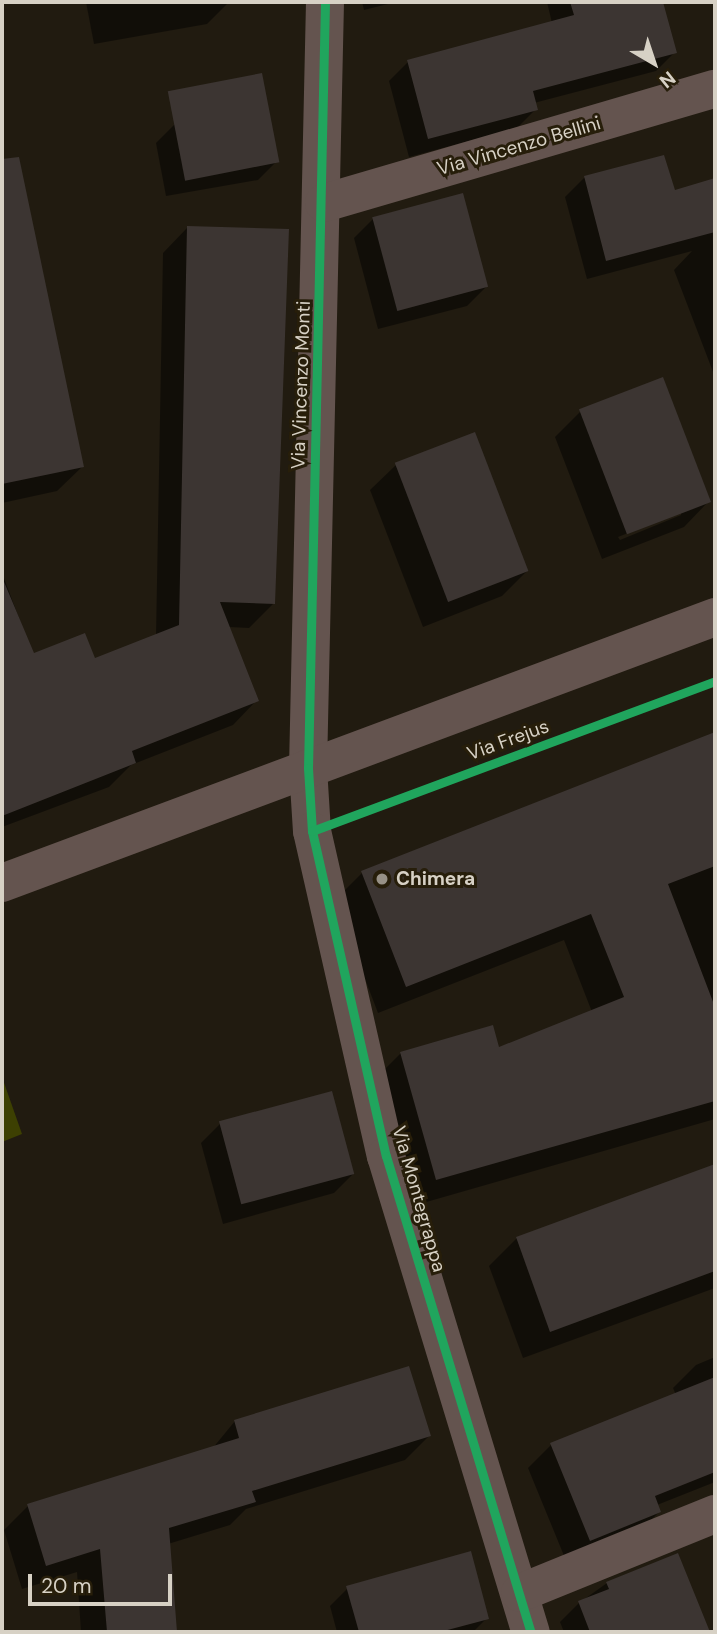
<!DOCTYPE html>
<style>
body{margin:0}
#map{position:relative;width:717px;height:1634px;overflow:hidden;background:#211b10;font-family:"DM Sans",sans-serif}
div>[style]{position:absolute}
.green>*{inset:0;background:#3d4002}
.shadow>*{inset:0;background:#0007}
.building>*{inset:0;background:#3c3532;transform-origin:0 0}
.minor>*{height:38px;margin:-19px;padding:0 19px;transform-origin:19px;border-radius:19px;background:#64544f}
.cycleway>*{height:9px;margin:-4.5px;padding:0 4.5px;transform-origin:4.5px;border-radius:4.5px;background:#20a55d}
.dots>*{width:19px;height:19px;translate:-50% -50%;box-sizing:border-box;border:4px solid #271e0a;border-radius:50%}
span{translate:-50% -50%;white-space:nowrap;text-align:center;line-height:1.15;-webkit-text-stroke:6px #271e0a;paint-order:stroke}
.street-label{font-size:19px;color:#d7d1c5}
.poi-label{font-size:19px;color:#d7d1c5;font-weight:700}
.left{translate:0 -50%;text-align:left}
.frame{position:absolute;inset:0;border:4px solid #d7d1c5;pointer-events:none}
.north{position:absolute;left:619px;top:28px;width:70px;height:70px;-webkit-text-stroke:5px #271e0a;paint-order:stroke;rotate:141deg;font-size:19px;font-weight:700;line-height:28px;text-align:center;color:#d7d1c5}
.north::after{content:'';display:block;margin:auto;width:24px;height:32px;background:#d7d1c5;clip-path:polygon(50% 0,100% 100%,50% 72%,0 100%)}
.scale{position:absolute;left:28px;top:1574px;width:144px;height:32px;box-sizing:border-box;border:4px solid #d7d1c5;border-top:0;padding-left:9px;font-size:21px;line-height:24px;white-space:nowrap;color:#d7d1c5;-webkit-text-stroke:5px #271e0a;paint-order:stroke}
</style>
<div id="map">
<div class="green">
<i style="clip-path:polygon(2px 1077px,22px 1134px,2px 1142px)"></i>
</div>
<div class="shadow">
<i style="clip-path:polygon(86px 2px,229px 2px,207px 24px,94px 44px)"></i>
<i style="clip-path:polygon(362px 2px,396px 2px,364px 10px)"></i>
<i style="clip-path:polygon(547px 2px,661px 2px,675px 52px,656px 71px,534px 103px,536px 109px,517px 128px,409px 157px,389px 81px,408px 62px,552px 23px)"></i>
<i style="clip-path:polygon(175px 124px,277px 161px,258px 180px,166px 196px,156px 143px)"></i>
<i style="clip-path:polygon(584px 178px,674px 192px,712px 181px,715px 377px,674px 270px,692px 251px,587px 279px,565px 197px)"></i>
<i style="clip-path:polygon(30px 216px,83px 466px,57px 491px,2px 503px,2px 222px)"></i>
<i style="clip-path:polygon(373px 219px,486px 287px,467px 306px,378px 329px,354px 238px)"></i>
<i style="clip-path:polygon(187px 228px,274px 603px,249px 628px,229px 627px,257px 700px,233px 725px,131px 765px,109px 787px,2px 827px,2px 573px,33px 655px,94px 660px,156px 636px,163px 253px)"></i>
<i style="clip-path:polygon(evenodd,580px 412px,709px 501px,684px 527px,602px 559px,555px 437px,580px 412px,681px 512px,681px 515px,620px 540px,618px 537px,681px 512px)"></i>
<i style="clip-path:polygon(396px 465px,527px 571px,502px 596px,423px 627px,370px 490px)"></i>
<i style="clip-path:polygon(715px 734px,715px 1119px,409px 1207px,373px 1081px,401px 1053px,498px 1049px,592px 1012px,564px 940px,378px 1013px,335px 900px,362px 873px)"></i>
<i style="clip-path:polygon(220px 1124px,353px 1174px,334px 1193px,223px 1224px,201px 1143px)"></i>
<i style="clip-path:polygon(715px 1166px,715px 1288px,523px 1358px,489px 1266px,517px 1238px)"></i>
<i style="clip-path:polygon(715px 1357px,715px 1482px,657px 1505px,659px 1512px,637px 1534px,567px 1563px,528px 1468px,551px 1445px,676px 1395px,673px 1388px,696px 1365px)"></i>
<i style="clip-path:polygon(235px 1421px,429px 1436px,405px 1460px,246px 1509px,230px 1525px,168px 1544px,175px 1632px,81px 1632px,77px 1572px,22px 1589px,4px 1530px,28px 1506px,212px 1449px)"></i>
<i style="clip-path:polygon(677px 1555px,708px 1632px,564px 1632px,560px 1622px,579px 1603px,607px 1583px)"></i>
<i style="clip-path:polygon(349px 1587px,487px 1618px,473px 1632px,337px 1632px,330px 1606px)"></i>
</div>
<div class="building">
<i style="clip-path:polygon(570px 2px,663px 2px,677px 53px,533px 91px,538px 110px,428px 139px,407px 60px,574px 15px)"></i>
<i style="left:262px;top:73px;width:91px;height:96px;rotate:79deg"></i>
<i style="clip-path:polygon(664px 155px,675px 190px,715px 178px,715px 232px,606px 261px,584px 176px)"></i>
<i style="clip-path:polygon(19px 157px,84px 467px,2px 484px,2px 159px)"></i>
<i style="left:463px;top:193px;width:97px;height:94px;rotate:75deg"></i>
<i style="clip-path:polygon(187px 226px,289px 229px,275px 604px,220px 602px,259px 701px,132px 751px,136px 763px,2px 816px,2px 577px,34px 653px,85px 633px,95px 658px,179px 625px)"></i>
<i style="left:663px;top:377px;width:134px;height:90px;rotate:69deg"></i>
<i style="left:475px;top:432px;width:149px;height:86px;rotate:69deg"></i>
<i style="clip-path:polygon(715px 732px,715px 866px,668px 884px,715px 1007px,715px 1101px,436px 1180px,400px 1052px,493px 1025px,499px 1047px,624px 997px,591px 914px,406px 987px,361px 871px)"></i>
<i style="left:332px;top:1091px;width:86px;height:117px;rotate:75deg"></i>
<i style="clip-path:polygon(715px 1164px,715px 1271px,550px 1332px,516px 1237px)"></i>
<i style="clip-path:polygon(409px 1366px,431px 1436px,252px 1491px,256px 1502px,169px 1528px,177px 1632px,107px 1632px,100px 1549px,46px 1566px,27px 1504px,239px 1438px,234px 1420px)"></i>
<i style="clip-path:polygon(715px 1377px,715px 1472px,655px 1496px,661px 1512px,590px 1541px,550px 1443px)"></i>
<i style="clip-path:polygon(471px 1551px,489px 1619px,440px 1632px,359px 1632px,346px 1586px)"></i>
<i style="clip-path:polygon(678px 1553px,710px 1632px,590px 1632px,578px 1601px,609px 1589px,606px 1582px)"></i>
</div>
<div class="minor">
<i style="left:325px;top:2px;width:766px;rotate:91.27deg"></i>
<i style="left:308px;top:768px;width:63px;rotate:86.4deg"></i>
<i style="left:312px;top:831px;width:333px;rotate:77.2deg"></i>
<i style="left:386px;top:1156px;width:498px;rotate:73.1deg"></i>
<i style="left:324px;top:203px;width:407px;rotate:-16.3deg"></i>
<i style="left:2px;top:883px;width:761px;rotate:-20.46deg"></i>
<i style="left:520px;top:1593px;width:210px;rotate:-22.1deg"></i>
</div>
<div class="cycleway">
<i style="left:325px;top:2px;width:766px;rotate:91.27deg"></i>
<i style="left:308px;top:768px;width:63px;rotate:86.4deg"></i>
<i style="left:312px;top:831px;width:333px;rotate:77.2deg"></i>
<i style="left:386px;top:1156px;width:498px;rotate:73.1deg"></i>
<i style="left:312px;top:831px;width:430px;rotate:-20.4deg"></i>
</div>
<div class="dots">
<i style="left:382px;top:879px;background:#979186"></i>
</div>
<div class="street-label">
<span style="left:519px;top:146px;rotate:-16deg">Via Vincenzo Bellini</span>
<span style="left:301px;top:385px;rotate:-88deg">Via Vincenzo Monti</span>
<span style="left:508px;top:740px;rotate:-20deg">Via Frejus</span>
<span style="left:419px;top:1199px;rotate:74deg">Via Montegrappa</span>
</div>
<div class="poi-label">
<span class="left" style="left:396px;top:879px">Chimera</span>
</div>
<div class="frame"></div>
<div class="north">N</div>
<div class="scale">20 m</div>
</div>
